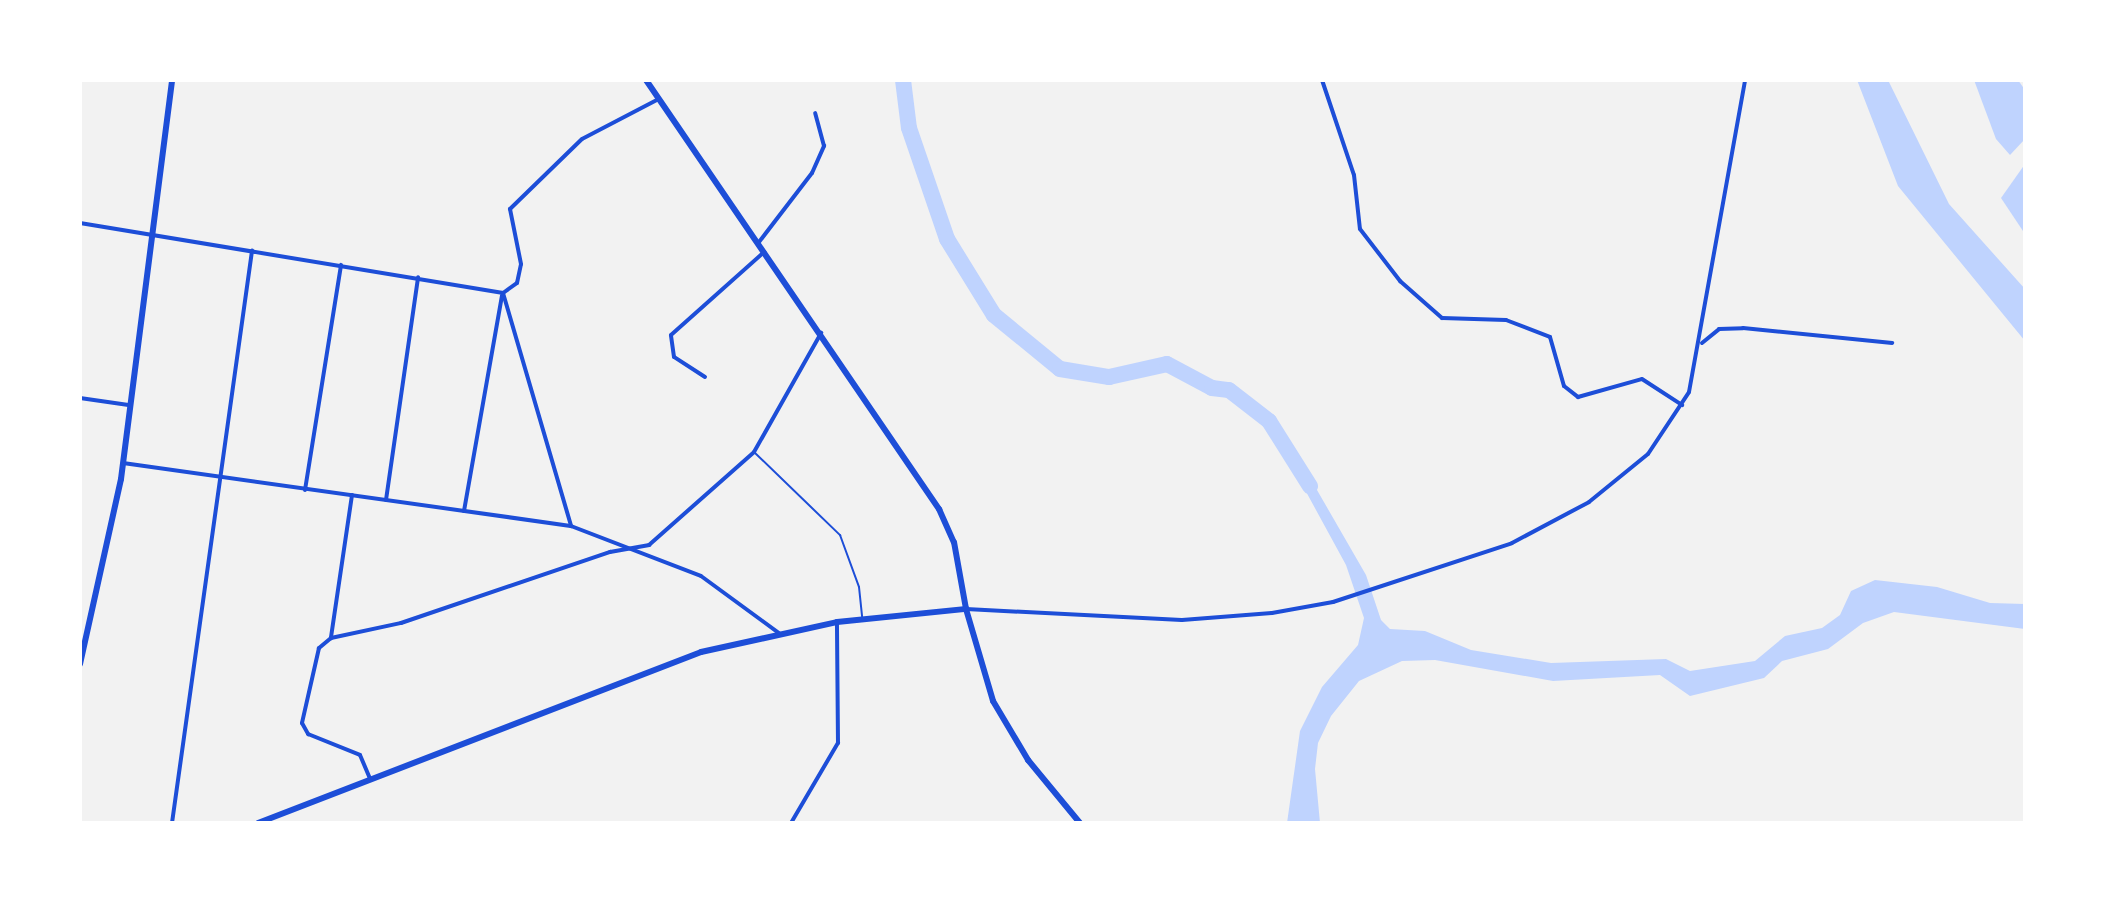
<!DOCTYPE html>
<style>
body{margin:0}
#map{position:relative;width:2105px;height:903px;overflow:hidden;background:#f2f2f2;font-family:Commissioner,sans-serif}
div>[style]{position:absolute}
.water>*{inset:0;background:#bfd3fe}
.river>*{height:16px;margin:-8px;padding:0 8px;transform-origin:8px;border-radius:8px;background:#bfd3fe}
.service>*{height:2px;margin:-1px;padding:0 1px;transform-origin:1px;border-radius:1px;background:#1d4ed8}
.minor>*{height:4px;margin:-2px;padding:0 2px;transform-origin:2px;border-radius:2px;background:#1d4ed8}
.primary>*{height:6px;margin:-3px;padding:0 3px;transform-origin:3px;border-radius:3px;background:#1d4ed8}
span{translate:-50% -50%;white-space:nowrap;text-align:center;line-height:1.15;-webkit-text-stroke:8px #fff;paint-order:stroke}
.frame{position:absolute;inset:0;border:82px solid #fff;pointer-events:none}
</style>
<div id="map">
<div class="water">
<i style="clip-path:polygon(1857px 80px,1888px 80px,1949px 204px,2025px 289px,2025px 341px,1898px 186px)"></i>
<i style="clip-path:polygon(1974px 80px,2018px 80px,2025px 90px,2025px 139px,2010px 155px,1996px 139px)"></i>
<i style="clip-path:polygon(2025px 164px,2025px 234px,2001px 198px)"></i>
<i style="clip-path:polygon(1302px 464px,1366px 575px,1381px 620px,1390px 629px,1425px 631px,1471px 650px,1551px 663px,1666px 659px,1690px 671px,1755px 661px,1785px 636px,1822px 628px,1840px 615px,1851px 591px,1875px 580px,1937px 587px,1990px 603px,2025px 604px,2025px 629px,1894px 612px,1863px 623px,1828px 649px,1782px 661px,1764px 678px,1690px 696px,1660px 675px,1553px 681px,1435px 660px,1402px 661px,1359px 681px,1331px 716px,1318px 743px,1315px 769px,1320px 823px,1287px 823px,1300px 731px,1322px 687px,1358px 645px,1364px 618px,1346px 565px,1298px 477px)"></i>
</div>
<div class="river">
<i style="left:903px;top:80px;width:48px;rotate:82.9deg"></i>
<i style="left:909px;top:128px;width:117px;rotate:71.1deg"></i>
<i style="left:947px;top:239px;width:89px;rotate:58.3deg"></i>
<i style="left:994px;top:315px;width:85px;rotate:39.3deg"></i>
<i style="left:1060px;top:369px;width:50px;rotate:9.3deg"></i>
<i style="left:1109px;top:377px;width:59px;rotate:-12.6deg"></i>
<i style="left:1167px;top:364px;width:51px;rotate:28.1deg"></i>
<i style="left:1212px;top:388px;width:17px;rotate:7deg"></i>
<i style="left:1229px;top:390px;width:51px;rotate:37.8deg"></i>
<i style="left:1269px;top:421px;width:77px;rotate:57.8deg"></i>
</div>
<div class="service">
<i style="left:754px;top:452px;width:120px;rotate:44deg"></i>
<i style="left:840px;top:535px;width:55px;rotate:69.9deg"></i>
<i style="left:859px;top:587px;width:30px;rotate:84deg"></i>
</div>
<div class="minor">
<i style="left:1322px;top:80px;width:100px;rotate:71.4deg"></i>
<i style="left:1354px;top:175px;width:54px;rotate:83.7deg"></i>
<i style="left:1360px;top:229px;width:66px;rotate:52.4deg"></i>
<i style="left:1400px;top:281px;width:56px;rotate:41.4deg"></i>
<i style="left:1442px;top:318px;width:64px;rotate:1.8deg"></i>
<i style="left:1506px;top:320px;width:47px;rotate:21.1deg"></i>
<i style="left:1550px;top:337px;width:51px;rotate:74.1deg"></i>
<i style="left:1564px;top:386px;width:18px;rotate:38deg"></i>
<i style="left:1578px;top:397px;width:66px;rotate:-15.7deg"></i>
<i style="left:1642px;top:379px;width:48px;rotate:33deg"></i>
<i style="left:80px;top:223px;width:429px;rotate:9.4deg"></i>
<i style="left:503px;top:293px;width:17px;rotate:-36deg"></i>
<i style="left:517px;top:283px;width:19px;rotate:-78deg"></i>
<i style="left:521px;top:264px;width:56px;rotate:-101.3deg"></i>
<i style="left:510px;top:209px;width:100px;rotate:-44.2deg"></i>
<i style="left:582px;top:139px;width:87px;rotate:-27.5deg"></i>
<i style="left:759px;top:242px;width:87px;rotate:-52.5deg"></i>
<i style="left:812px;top:173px;width:30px;rotate:-66deg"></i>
<i style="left:824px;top:146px;width:34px;rotate:-105deg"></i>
<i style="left:503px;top:293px;width:243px;rotate:73.7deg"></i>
<i style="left:1702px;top:343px;width:22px;rotate:-39deg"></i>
<i style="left:1719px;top:329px;width:24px;rotate:-2deg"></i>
<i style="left:1743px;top:328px;width:150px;rotate:5.7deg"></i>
<i style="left:705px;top:377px;width:37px;rotate:-147deg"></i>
<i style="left:674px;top:357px;width:22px;rotate:-98deg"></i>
<i style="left:671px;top:335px;width:125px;rotate:-41.7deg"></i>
<i style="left:80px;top:398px;width:49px;rotate:8.1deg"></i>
<i style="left:123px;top:463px;width:452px;rotate:8deg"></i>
<i style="left:571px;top:526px;width:139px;rotate:21deg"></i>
<i style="left:701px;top:576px;width:97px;rotate:36.2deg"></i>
<i style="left:305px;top:490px;width:228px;rotate:-80.9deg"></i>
<i style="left:352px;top:495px;width:145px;rotate:98.4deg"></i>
<i style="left:331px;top:638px;width:16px;rotate:140deg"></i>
<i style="left:319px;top:648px;width:77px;rotate:102.8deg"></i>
<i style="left:302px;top:723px;width:13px;rotate:61deg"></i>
<i style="left:308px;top:734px;width:56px;rotate:22deg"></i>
<i style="left:360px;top:755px;width:26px;rotate:67deg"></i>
<i style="left:386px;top:500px;width:225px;rotate:-81.8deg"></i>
<i style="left:464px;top:511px;width:219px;rotate:-80deg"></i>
<i style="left:966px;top:609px;width:216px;rotate:2.9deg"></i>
<i style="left:1182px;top:620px;width:90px;rotate:-4.4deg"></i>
<i style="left:1272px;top:613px;width:62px;rotate:-10.2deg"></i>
<i style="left:1333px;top:602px;width:188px;rotate:-18.2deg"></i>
<i style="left:1512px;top:543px;width:87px;rotate:-28deg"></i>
<i style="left:1589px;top:502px;width:76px;rotate:-39.1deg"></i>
<i style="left:1648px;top:454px;width:74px;rotate:-56.5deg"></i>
<i style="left:1689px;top:392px;width:317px;rotate:-79.8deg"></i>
<i style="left:331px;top:638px;width:72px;rotate:-12.1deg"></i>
<i style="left:401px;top:623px;width:221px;rotate:-18.8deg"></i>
<i style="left:610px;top:552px;width:40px;rotate:-10deg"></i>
<i style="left:649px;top:545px;width:140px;rotate:-41.5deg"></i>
<i style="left:754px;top:452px;width:137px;rotate:-60.6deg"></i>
<i style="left:172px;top:823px;width:578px;rotate:-82.04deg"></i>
<i style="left:791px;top:823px;width:93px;rotate:-59.6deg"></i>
<i style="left:838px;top:743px;width:121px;rotate:-90.5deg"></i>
</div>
<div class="primary">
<i style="left:646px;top:80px;width:520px;rotate:55.67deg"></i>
<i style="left:939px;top:509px;width:36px;rotate:66deg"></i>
<i style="left:954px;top:542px;width:68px;rotate:79.8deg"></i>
<i style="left:966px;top:609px;width:96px;rotate:73.6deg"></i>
<i style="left:993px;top:701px;width:69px;rotate:59.3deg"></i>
<i style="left:1028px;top:760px;width:82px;rotate:50.5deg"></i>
<i style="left:80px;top:664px;width:189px;rotate:-77.5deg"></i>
<i style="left:121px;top:479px;width:402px;rotate:-82.7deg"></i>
<i style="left:258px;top:823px;width:475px;rotate:-21.1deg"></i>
<i style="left:701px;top:652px;width:139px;rotate:-12.4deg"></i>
<i style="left:837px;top:622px;width:130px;rotate:-5.8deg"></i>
</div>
<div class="frame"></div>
</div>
